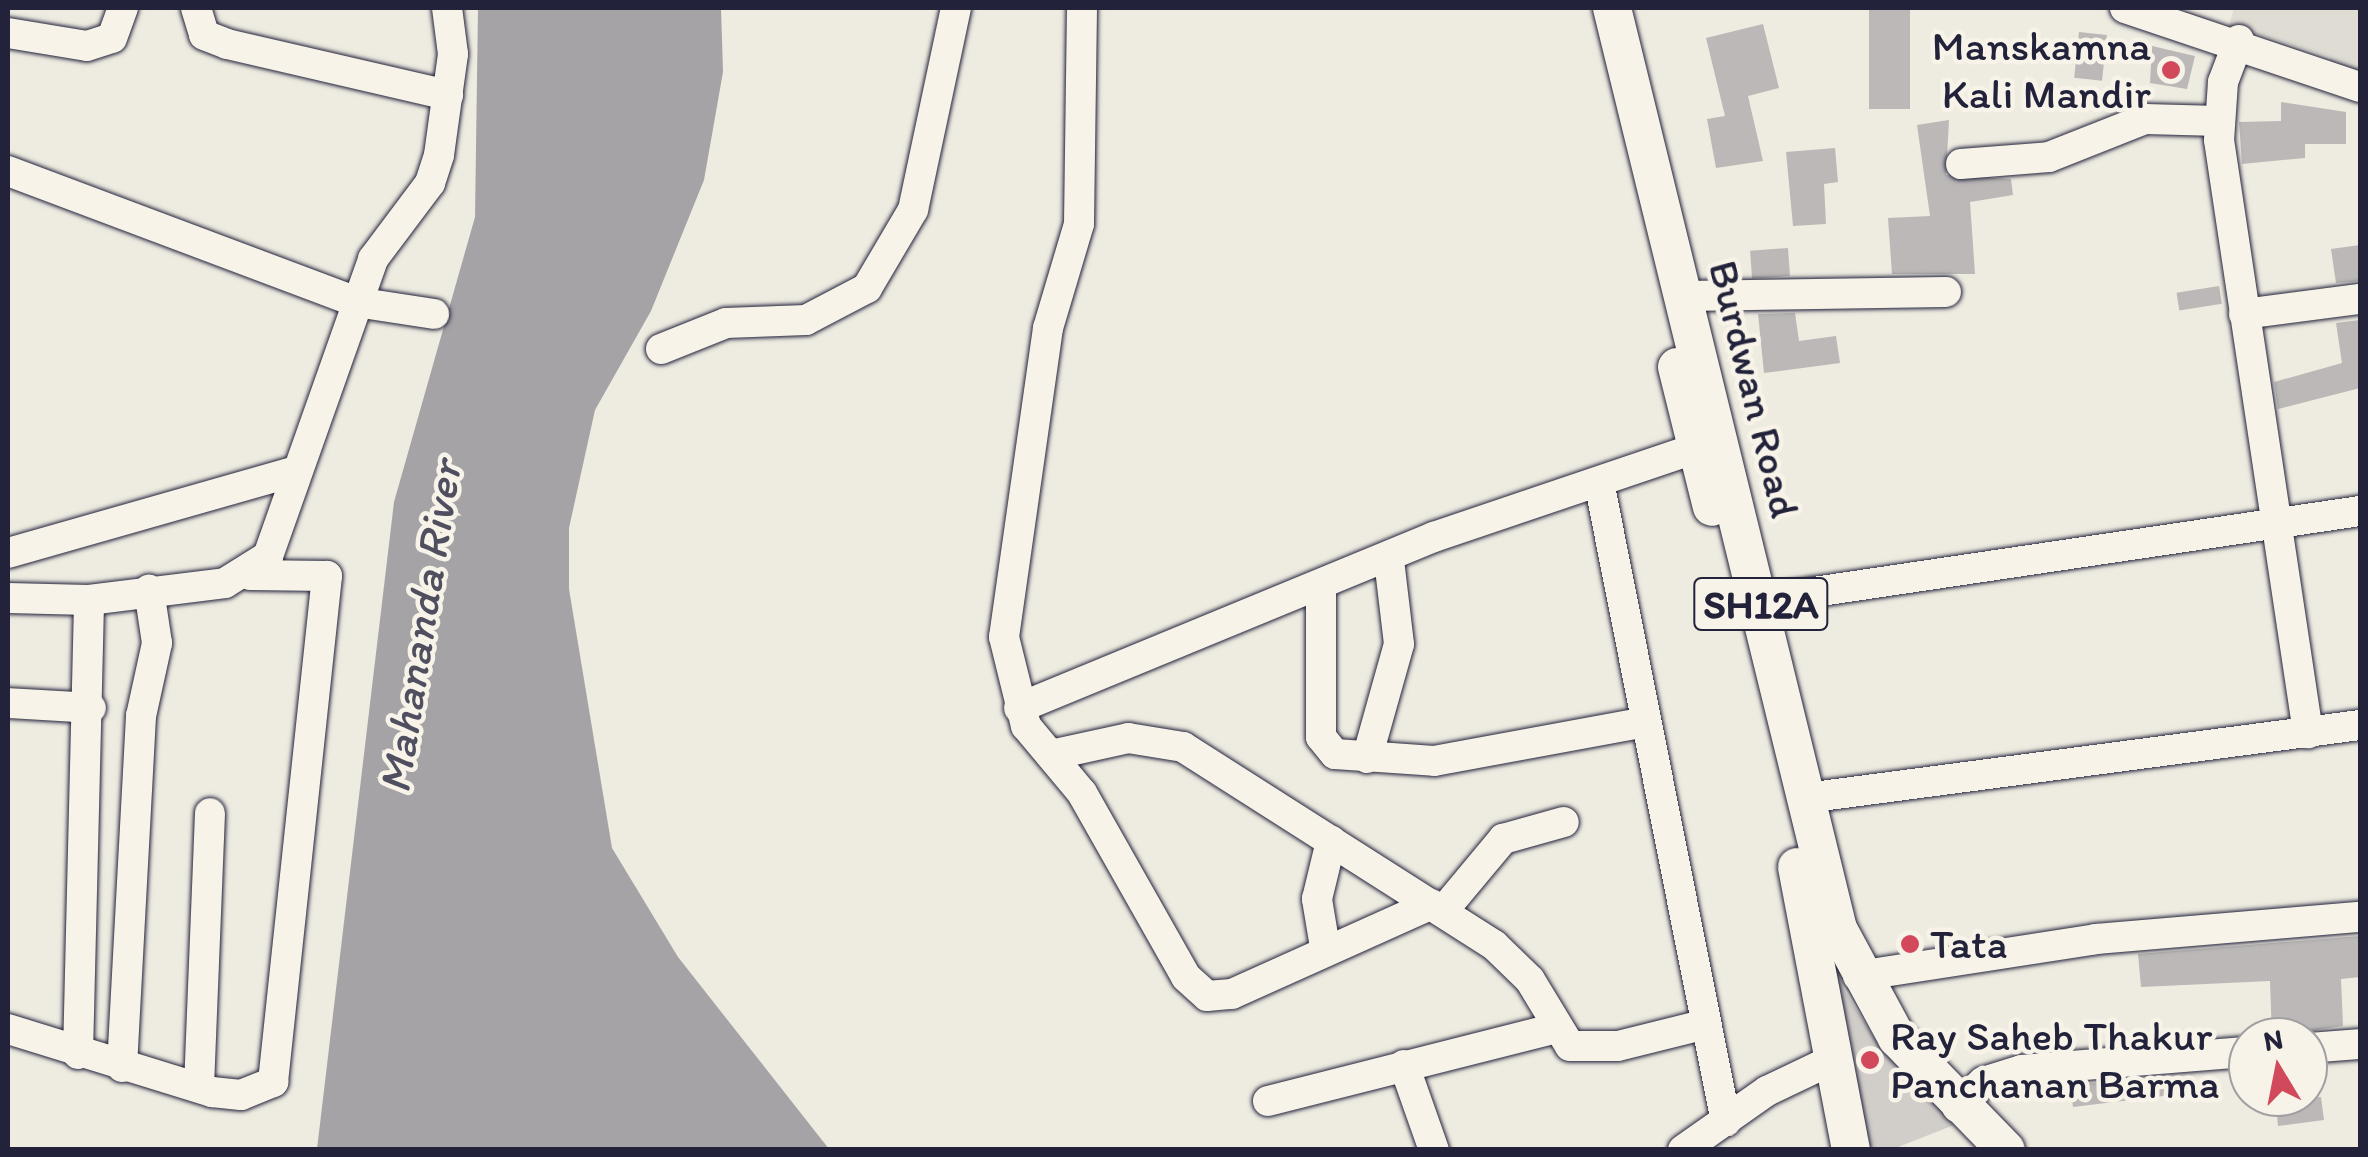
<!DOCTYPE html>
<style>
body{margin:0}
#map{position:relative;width:2368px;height:1157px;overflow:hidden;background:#eeebe1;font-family:Itim,sans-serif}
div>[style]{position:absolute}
.built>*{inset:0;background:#dfdcd4}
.green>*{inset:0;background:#d1cdc9}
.water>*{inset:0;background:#a6a3a6}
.building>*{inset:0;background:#bbb8b7;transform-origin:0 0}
.roads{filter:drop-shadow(0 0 2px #22223b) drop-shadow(0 0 2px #22223b)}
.minor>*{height:30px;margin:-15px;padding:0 15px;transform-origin:15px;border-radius:15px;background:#f7f3e8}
.major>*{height:38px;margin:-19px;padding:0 19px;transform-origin:19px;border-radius:19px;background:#f7f3e8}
.dots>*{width:28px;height:28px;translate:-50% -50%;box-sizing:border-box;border:5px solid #f7f3e8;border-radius:50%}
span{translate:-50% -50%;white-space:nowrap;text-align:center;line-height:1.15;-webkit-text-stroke:9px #f7f3e8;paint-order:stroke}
.shield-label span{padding:2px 8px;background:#f7f3e8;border:2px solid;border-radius:8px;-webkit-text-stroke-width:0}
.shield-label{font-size:40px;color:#22223b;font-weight:700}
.poi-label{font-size:42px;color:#22223b}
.right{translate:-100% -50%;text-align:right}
.left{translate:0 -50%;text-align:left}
.street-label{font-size:42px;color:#22223b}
.water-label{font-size:45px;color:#504f60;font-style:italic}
.frame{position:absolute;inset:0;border:10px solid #22223b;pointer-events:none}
.north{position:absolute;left:2228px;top:1017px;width:100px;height:100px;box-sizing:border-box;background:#f7f3e8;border:2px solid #a29fa3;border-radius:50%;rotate:350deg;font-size:28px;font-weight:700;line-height:40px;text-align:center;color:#22223b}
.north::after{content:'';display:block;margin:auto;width:35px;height:45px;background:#d1495b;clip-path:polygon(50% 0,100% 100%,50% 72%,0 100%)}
</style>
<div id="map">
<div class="built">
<i style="clip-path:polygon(2234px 8px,2360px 8px,2360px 82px,2329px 71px,2330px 57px,2229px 25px)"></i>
</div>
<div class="green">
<i style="clip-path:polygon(1832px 970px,1874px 1038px,1954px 1125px,1893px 1149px,1866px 1149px)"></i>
</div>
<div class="water">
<i style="clip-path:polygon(478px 8px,721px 8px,723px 72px,704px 180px,651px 311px,595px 410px,569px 528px,569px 589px,612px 848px,678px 957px,829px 1149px,317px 1149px,394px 502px,475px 217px)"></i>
</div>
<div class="building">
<i style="left:1869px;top:8px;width:41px;height:101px"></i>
<i style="clip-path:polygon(1763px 24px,1779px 88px,1748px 96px,1763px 161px,1716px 168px,1707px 119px,1725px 116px,1706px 38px)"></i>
<i style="left:2079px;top:32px;width:28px;height:46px;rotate:6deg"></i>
<i style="clip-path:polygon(2152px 46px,2195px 56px,2187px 89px,2150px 83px)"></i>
<i style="clip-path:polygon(2281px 102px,2346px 112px,2346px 144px,2305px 144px,2305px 158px,2242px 164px,2239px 122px,2281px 121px)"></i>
<i style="clip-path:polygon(1949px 120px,1946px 175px,2011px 179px,2013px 195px,1970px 202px,1975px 274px,1892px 274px,1888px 218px,1930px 216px,1917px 125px)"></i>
<i style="clip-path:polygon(1835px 148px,1838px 182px,1824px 184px,1826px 224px,1793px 226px,1786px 152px)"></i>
<i style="clip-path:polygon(2360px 245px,2360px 281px,2336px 283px,2331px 249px)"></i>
<i style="left:1788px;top:248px;width:28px;height:38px;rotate:86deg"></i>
<i style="left:2219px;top:286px;width:18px;height:43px;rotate:81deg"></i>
<i style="clip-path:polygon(1795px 313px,1799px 341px,1836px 336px,1840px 363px,1764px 373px,1758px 314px)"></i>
<i style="clip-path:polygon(2360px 320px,2360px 388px,2278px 409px,2274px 382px,2342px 363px,2336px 323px)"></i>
<i style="clip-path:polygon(2360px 936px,2360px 977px,2341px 979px,2343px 1026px,2272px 1037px,2270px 981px,2141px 987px,2138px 954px)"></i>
<i style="clip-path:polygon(2170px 1077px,2172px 1095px,2073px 1107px,2070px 1085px)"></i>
<i style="clip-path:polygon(2275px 1097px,2321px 1097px,2324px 1120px,2278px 1126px)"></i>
</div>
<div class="roads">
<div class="minor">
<i style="left:196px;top:8px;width:28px;rotate:73deg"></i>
<i style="left:204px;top:35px;width:25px;rotate:21deg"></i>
<i style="left:227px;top:44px;width:227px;rotate:13deg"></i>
<i style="left:1082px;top:8px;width:216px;rotate:90.8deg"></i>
<i style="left:1079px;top:224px;width:109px;rotate:106.6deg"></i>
<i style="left:1048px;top:328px;width:312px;rotate:98.1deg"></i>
<i style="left:1004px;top:637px;width:92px;rotate:76.1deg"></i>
<i style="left:1026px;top:726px;width:87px;rotate:50.1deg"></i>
<i style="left:1082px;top:793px;width:211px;rotate:60.5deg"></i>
<i style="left:1186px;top:977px;width:28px;rotate:42deg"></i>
<i style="left:1207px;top:996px;width:25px;rotate:-5deg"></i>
<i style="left:1232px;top:994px;width:219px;rotate:-24.2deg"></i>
<i style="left:2125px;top:8px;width:248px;rotate:18.6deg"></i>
<i style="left:8px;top:33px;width:80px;rotate:9.3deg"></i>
<i style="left:87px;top:46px;width:26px;rotate:-18deg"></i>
<i style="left:112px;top:38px;width:32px;rotate:-70deg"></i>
<i style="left:2239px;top:40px;width:45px;rotate:110.9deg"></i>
<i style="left:2223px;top:82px;width:58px;rotate:93.9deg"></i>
<i style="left:2219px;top:140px;width:600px;rotate:81.46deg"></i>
<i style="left:1961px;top:164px;width:88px;rotate:-4.5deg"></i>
<i style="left:2049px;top:157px;width:103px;rotate:-21.6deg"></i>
<i style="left:2145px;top:119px;width:74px;rotate:1.5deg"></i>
<i style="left:8px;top:171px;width:372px;rotate:20.6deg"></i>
<i style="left:356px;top:302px;width:79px;rotate:8.7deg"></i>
<i style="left:1685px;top:296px;width:261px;rotate:-0.9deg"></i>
<i style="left:2244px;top:314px;width:117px;rotate:-7.4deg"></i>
<i style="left:661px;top:349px;width:70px;rotate:-21.8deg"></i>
<i style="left:726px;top:323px;width:80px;rotate:-2.1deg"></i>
<i style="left:806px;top:320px;width:69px;rotate:-27.7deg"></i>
<i style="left:867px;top:288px;width:91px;rotate:-59.5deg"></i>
<i style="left:913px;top:210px;width:207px;rotate:-78deg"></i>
<i style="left:1600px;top:487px;width:647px;rotate:78.78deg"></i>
<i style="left:8px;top:553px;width:295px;rotate:-15.9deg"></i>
<i style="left:1321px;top:588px;width:149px;rotate:90deg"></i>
<i style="left:1321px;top:737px;width:22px;rotate:51deg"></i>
<i style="left:1335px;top:754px;width:99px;rotate:4deg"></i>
<i style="left:1434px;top:761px;width:210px;rotate:-10.4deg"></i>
<i style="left:8px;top:598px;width:81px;rotate:1.4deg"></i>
<i style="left:89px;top:600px;width:137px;rotate:-7.1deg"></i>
<i style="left:225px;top:583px;width:51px;rotate:-32.1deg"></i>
<i style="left:268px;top:556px;width:315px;rotate:-70.5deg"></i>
<i style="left:373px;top:259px;width:95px;rotate:-53.1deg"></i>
<i style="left:430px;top:183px;width:29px;rotate:-72deg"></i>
<i style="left:439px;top:155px;width:102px;rotate:-82.1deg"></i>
<i style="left:453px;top:54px;width:46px;rotate:-97.4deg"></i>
<i style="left:1760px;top:600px;width:607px;rotate:-8.44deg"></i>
<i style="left:8px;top:703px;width:83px;rotate:3.4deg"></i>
<i style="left:1019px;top:708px;width:449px;rotate:-22.4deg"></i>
<i style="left:1434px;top:537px;width:278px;rotate:-18.7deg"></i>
<i style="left:1051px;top:755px;width:79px;rotate:-12.4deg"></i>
<i style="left:1128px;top:738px;width:56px;rotate:9.3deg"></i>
<i style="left:1183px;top:747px;width:369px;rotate:32.5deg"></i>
<i style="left:1494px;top:945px;width:50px;rotate:44.2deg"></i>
<i style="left:1530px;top:980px;width:77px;rotate:58.8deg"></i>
<i style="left:1570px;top:1046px;width:48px"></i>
<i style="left:1618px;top:1046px;width:87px;rotate:-14deg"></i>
<i style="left:1367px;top:758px;width:118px;rotate:-74.3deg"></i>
<i style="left:1399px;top:644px;width:85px;rotate:-96.8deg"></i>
<i style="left:1806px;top:798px;width:559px;rotate:-7.51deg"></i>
<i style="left:1443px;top:911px;width:94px;rotate:-50.2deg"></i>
<i style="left:1503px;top:839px;width:63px;rotate:-15.6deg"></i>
<i style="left:1325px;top:947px;width:49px;rotate:-99.5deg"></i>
<i style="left:1317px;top:899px;width:60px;rotate:-76.4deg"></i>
<i style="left:1858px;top:976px;width:241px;rotate:-8.8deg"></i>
<i style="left:2096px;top:939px;width:265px;rotate:-4.8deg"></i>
<i style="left:8px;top:1029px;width:214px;rotate:17.2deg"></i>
<i style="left:212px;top:1092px;width:29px;rotate:6deg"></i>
<i style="left:241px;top:1095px;width:35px;rotate:-22deg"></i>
<i style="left:273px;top:1082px;width:509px;rotate:-83.91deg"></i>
<i style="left:327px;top:576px;width:77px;rotate:-179.3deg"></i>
<i style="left:2308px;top:1048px;width:52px;rotate:-4.4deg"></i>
<i style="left:78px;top:1054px;width:454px;rotate:-88.6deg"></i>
<i style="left:1404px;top:1065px;width:90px;rotate:70.6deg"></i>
<i style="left:122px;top:1067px;width:352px;rotate:-86.9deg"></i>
<i style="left:141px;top:716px;width:75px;rotate:-77.6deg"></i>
<i style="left:157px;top:643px;width:54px;rotate:-98.6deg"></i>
<i style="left:199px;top:1087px;width:274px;rotate:-87.7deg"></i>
<i style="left:1268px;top:1101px;width:294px;rotate:-14.2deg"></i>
<i style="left:1957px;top:1107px;width:36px;rotate:-44deg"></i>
<i style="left:1983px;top:1082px;width:41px;rotate:-17.1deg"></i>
<i style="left:2022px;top:1070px;width:227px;rotate:-4.6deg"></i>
<i style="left:1683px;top:1150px;width:103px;rotate:-35.1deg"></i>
<i style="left:1767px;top:1091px;width:72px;rotate:-25.5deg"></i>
</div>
<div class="major">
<i style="left:1612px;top:8px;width:948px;rotate:76.21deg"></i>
<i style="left:1838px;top:929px;width:124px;rotate:61.6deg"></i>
<i style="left:1897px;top:1038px;width:156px;rotate:45.8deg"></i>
<i style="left:1677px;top:367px;width:144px;rotate:76deg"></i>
<i style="left:1797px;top:867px;width:288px;rotate:79.2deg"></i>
</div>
</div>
<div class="dots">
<i style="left:2171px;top:70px;background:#d1495b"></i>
<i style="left:1910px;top:944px;background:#d1495b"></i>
<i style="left:1870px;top:1060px;background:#d1495b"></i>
</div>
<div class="shield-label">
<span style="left:1761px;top:604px">SH12A</span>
</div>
<div class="poi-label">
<span class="right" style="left:2151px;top:70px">Manskamna<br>Kali Mandir</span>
<span class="left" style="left:1930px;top:944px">Tata</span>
<span class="left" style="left:1890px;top:1060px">Ray Saheb Thakur<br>Panchanan Barma</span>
</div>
<div class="street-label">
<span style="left:1754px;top:389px;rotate:76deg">Burdwan Road</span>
</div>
<div class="water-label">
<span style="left:420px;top:627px;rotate:-81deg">Mahananda River</span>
</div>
<div class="frame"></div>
<div class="north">N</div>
</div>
